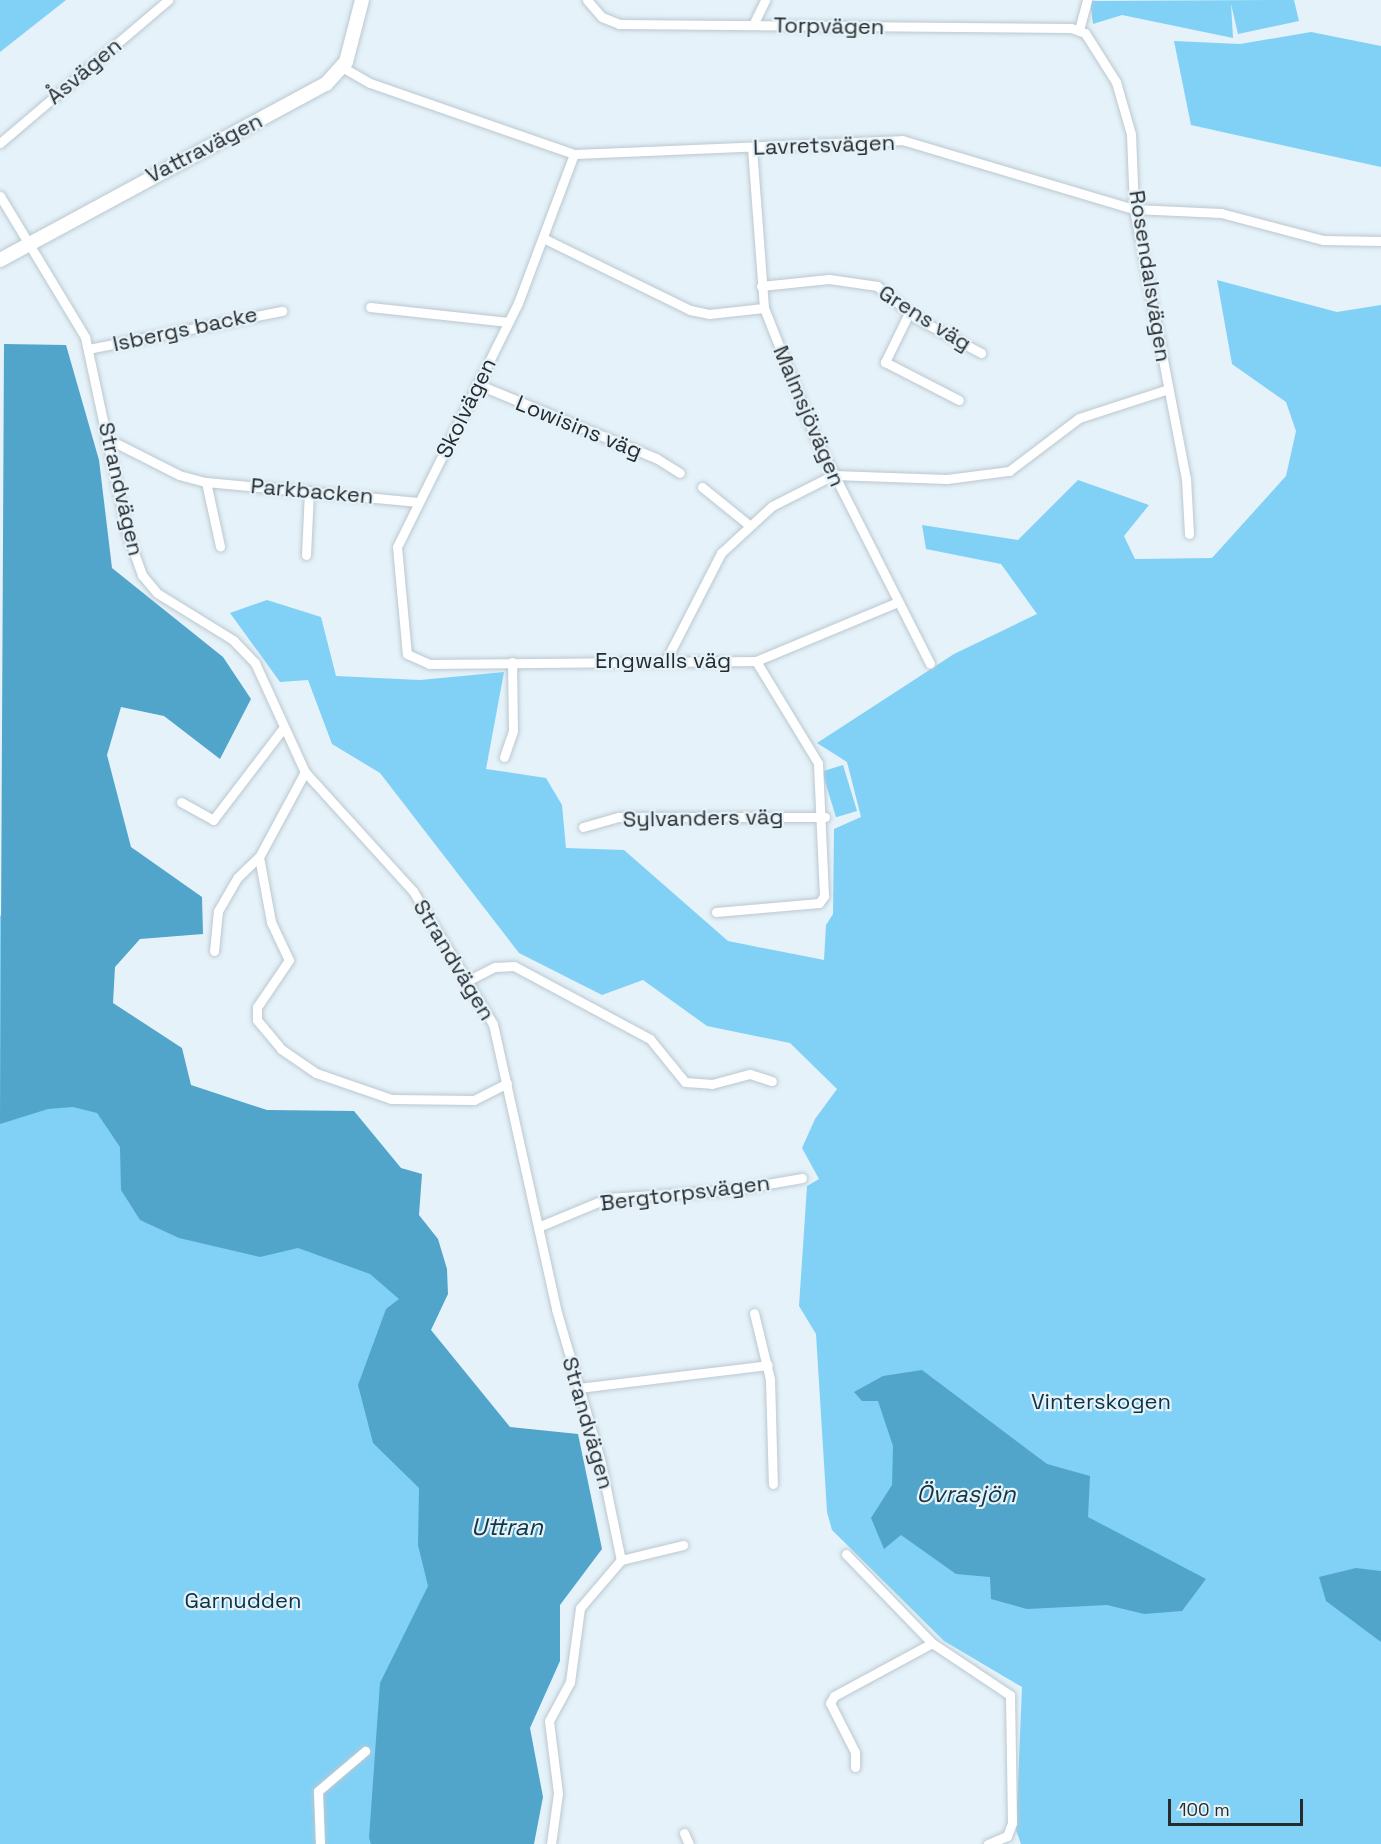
<!DOCTYPE html>
<meta charset="utf-8">
<style>
body{margin:0}
#map{position:relative;width:1381px;height:1844px;overflow:hidden;background:#e5f2f9;font-family:"Space Grotesk",sans-serif}
div>[style]{position:absolute}
.green>*{inset:0;background:#81d1f7;transform-origin:0 0}
.water>*{inset:0;background:#51a4ca}
.roads{filter:drop-shadow(0 0 2px #bbc8cf) drop-shadow(0 0 2px #bbc8cf)}
.street>*{height:9px;margin:-4.5px;padding:0 4.5px;transform-origin:4.5px;border-radius:4.5px;background:#fff}
.secondary>*{height:14px;margin:-7px;padding:0 7px;transform-origin:7px;border-radius:7px;background:#fff}
span{translate:-50% -50%;white-space:nowrap;text-align:center;line-height:1.15;-webkit-text-stroke:4.5px #e5f2f9;paint-order:stroke}
.street-label{font-size:22px;color:#262b2e}
.park-label{font-size:22px;color:#0c3343}
.water-label{font-size:24px;color:#113747;font-style:italic}
.scale{position:absolute;left:1168px;top:1799px;width:135px;height:27px;box-sizing:border-box;border:3px solid #262b2e;border-top:0;padding-left:8px;font-size:18px;line-height:21px;white-space:nowrap;color:#262b2e;-webkit-text-stroke:4px #e5f2f9;paint-order:stroke}
</style>
<div id="map">
<div class="green">
<i style="clip-path:polygon(0 0,66px 0,0 52px)"></i>
<i style="clip-path:polygon(1294px 0,1299px 21px,1238px 34px,1231px 4px,1233px 38px,1122px 15px,1093px 24px,1090px 1px)"></i>
<i style="clip-path:polygon(1311px 32px,1381px 46px,1381px 167px,1191px 125px,1174px 41px,1240px 44px)"></i>
<i style="clip-path:polygon(1217px 280px,1337px 312px,1381px 305px,1381px 1844px,1021px 1844px,1016px 1830px,1022px 1687px,944px 1641px,832px 1530px,827px 1512px,816px 1334px,799px 1306px,807px 1186px,819px 1179px,802px 1148px,815px 1119px,837px 1089px,790px 1043px,707px 1026px,643px 980px,602px 995px,519px 953px,380px 773px,332px 744px,308px 680px,280px 682px,230px 613px,267px 600px,321px 617px,336px 676px,420px 680px,504px 672px,486px 769px,546px 778px,562px 805px,566px 848px,624px 850px,728px 941px,824px 960px,826px 925px,833px 914px,834px 829px,861px 817px,847px 762px,817px 743px,954px 654px,1037px 614px,1001px 564px,926px 549px,922px 525px,1018px 540px,1078px 480px,1149px 505px,1124px 536px,1135px 559px,1212px 558px,1286px 476px,1296px 431px,1286px 402px,1232px 364px)"></i>
<i style="left:843px;top:765px;width:48px;height:22px;rotate:73deg"></i>
<i style="clip-path:polygon(0 915px,141px 1075px,414px 1248px,463px 1844px,0 1844px)"></i>
</div>
<div class="water">
<i style="clip-path:polygon(4px 344px,66px 345px,99px 460px,112px 568px,223px 657px,251px 699px,220px 759px,164px 716px,121px 707px,107px 755px,131px 847px,202px 897px,203px 934px,140px 939px,115px 967px,113px 1003px,182px 1048px,191px 1085px,267px 1110px,354px 1111px,401px 1168px,422px 1174px,419px 1215px,438px 1239px,447px 1269px,448px 1294px,431px 1330px,510px 1427px,578px 1434px,602px 1549px,560px 1605px,560px 1661px,530px 1728px,543px 1797px,534px 1844px,371px 1844px,369px 1838px,380px 1683px,428px 1586px,418px 1545px,419px 1488px,373px 1443px,358px 1385px,386px 1309px,399px 1299px,370px 1274px,298px 1248px,260px 1257px,179px 1238px,140px 1220px,121px 1190px,120px 1147px,97px 1113px,73px 1107px,48px 1109px,0 1124px)"></i>
<i style="clip-path:polygon(922px 1370px,1047px 1464px,1090px 1476px,1088px 1517px,1206px 1579px,1182px 1611px,1144px 1614px,1107px 1605px,1027px 1609px,991px 1599px,990px 1577px,956px 1574px,901px 1535px,884px 1549px,871px 1518px,892px 1485px,893px 1446px,878px 1401px,862px 1401px,854px 1392px,883px 1376px)"></i>
<i style="clip-path:polygon(1356px 1568px,1381px 1571px,1381px 1642px,1326px 1601px,1319px 1577px)"></i>
</div>
<div class="roads">
<div class="street">
<i style="left:587px;top:0;width:23px;rotate:49deg"></i>
<i style="left:602px;top:17px;width:18px;rotate:22deg"></i>
<i style="left:619px;top:24px;width:452px;rotate:0.5deg"></i>
<i style="left:1071px;top:28px;width:15px;rotate:20deg"></i>
<i style="left:1085px;top:33px;width:58px;rotate:57.7deg"></i>
<i style="left:1116px;top:82px;width:54px;rotate:73.9deg"></i>
<i style="left:1131px;top:134px;width:75px;rotate:87.7deg"></i>
<i style="left:1134px;top:209px;width:274px;rotate:79.1deg"></i>
<i style="left:1186px;top:478px;width:56px;rotate:86.9deg"></i>
<i style="left:753px;top:25px;width:28px;rotate:-64deg"></i>
<i style="left:1079px;top:30px;width:31px;rotate:-75deg"></i>
<i style="left:342px;top:67px;width:32px;rotate:30deg"></i>
<i style="left:370px;top:83px;width:216px;rotate:19.2deg"></i>
<i style="left:574px;top:154px;width:328px;rotate:-2.4deg"></i>
<i style="left:902px;top:140px;width:242px;rotate:16.6deg"></i>
<i style="left:1134px;top:209px;width:87px;rotate:2.6deg"></i>
<i style="left:1221px;top:213px;width:106px;rotate:14.8deg"></i>
<i style="left:1323px;top:240px;width:58px;rotate:1deg"></i>
<i style="left:0;top:143px;width:221px;rotate:-40.4deg"></i>
<i style="left:752px;top:148px;width:160px;rotate:85.7deg"></i>
<i style="left:764px;top:308px;width:139px;rotate:68.4deg"></i>
<i style="left:815px;top:437px;width:254px;rotate:63.1deg"></i>
<i style="left:574px;top:154px;width:159px;rotate:110.6deg"></i>
<i style="left:518px;top:303px;width:272px;rotate:116.4deg"></i>
<i style="left:397px;top:547px;width:107px;rotate:84.7deg"></i>
<i style="left:407px;top:654px;width:24px;rotate:24deg"></i>
<i style="left:429px;top:664px;width:327px;rotate:-0.5deg"></i>
<i style="left:756px;top:661px;width:154px;rotate:-22.6deg"></i>
<i style="left:0;top:196px;width:165px;rotate:58.9deg"></i>
<i style="left:85px;top:337px;width:200px;rotate:77.9deg"></i>
<i style="left:127px;top:533px;width:45px;rotate:70.3deg"></i>
<i style="left:142px;top:575px;width:23px;rotate:50deg"></i>
<i style="left:157px;top:593px;width:89px;rotate:31.7deg"></i>
<i style="left:233px;top:640px;width:32px;rotate:46deg"></i>
<i style="left:255px;top:663px;width:120px;rotate:65.4deg"></i>
<i style="left:305px;top:772px;width:161px;rotate:47.8deg"></i>
<i style="left:413px;top:891px;width:155px;rotate:59deg"></i>
<i style="left:493px;top:1024px;width:292px;rotate:77.5deg"></i>
<i style="left:556px;top:1309px;width:156px;rotate:73.7deg"></i>
<i style="left:600px;top:1459px;width:103px;rotate:78.3deg"></i>
<i style="left:621px;top:1560px;width:63px;rotate:130.5deg"></i>
<i style="left:580px;top:1608px;width:75px;rotate:97.7deg"></i>
<i style="left:570px;top:1682px;width:44px;rotate:118.3deg"></i>
<i style="left:549px;top:1721px;width:73px;rotate:82.9deg"></i>
<i style="left:558px;top:1793px;width:51px;rotate:97.8deg"></i>
<i style="left:545px;top:239px;width:161px;rotate:26.1deg"></i>
<i style="left:690px;top:310px;width:19px;rotate:12deg"></i>
<i style="left:709px;top:314px;width:55px;rotate:-6.2deg"></i>
<i style="left:761px;top:286px;width:68px;rotate:-5.9deg"></i>
<i style="left:829px;top:279px;width:49px;rotate:8.3deg"></i>
<i style="left:877px;top:286px;width:50px;rotate:39.4deg"></i>
<i style="left:916px;top:318px;width:74px;rotate:28.3deg"></i>
<i style="left:370px;top:307px;width:139px;rotate:6.2deg"></i>
<i style="left:909px;top:313px;width:55px;rotate:116.1deg"></i>
<i style="left:885px;top:362px;width:83px;rotate:27.2deg"></i>
<i style="left:88px;top:349px;width:198px;rotate:-11.1deg"></i>
<i style="left:477px;top:384px;width:194px;rotate:22.5deg"></i>
<i style="left:656px;top:458px;width:28px;rotate:32deg"></i>
<i style="left:110px;top:440px;width:77px;rotate:26.9deg"></i>
<i style="left:179px;top:475px;width:28px;rotate:15deg"></i>
<i style="left:206px;top:482px;width:213px;rotate:5.4deg"></i>
<i style="left:206px;top:482px;width:66px;rotate:77.7deg"></i>
<i style="left:702px;top:487px;width:60px;rotate:39deg"></i>
<i style="left:306px;top:555px;width:64px;rotate:-87.3deg"></i>
<i style="left:665px;top:662px;width:123px;rotate:-62.8deg"></i>
<i style="left:721px;top:553px;width:69px;rotate:-42.7deg"></i>
<i style="left:772px;top:506px;width:68px;rotate:-26.9deg"></i>
<i style="left:833px;top:475px;width:114px;rotate:2deg"></i>
<i style="left:947px;top:479px;width:63px;rotate:-7.4deg"></i>
<i style="left:1009px;top:471px;width:88px;rotate:-37.1deg"></i>
<i style="left:1079px;top:418px;width:94px;rotate:-18deg"></i>
<i style="left:504px;top:757px;width:28px;rotate:-71deg"></i>
<i style="left:513px;top:731px;width:69px;rotate:-90.8deg"></i>
<i style="left:305px;top:772px;width:97px;rotate:118.4deg"></i>
<i style="left:259px;top:857px;width:66px;rotate:79.5deg"></i>
<i style="left:271px;top:922px;width:42px;rotate:64.7deg"></i>
<i style="left:289px;top:960px;width:57px;rotate:124.2deg"></i>
<i style="left:257px;top:1007px;width:13px;rotate:90deg"></i>
<i style="left:257px;top:1020px;width:38px;rotate:50deg"></i>
<i style="left:281px;top:1049px;width:42px;rotate:34.4deg"></i>
<i style="left:316px;top:1073px;width:79px;rotate:19.1deg"></i>
<i style="left:391px;top:1099px;width:83px;rotate:0.7deg"></i>
<i style="left:474px;top:1100px;width:37px;rotate:-27deg"></i>
<i style="left:181px;top:802px;width:37px;rotate:29deg"></i>
<i style="left:213px;top:820px;width:117px;rotate:-52.6deg"></i>
<i style="left:583px;top:827px;width:37px;rotate:-16deg"></i>
<i style="left:619px;top:817px;width:206px"></i>
<i style="left:716px;top:912px;width:103px;rotate:-5deg"></i>
<i style="left:819px;top:903px;width:9px;rotate:-54deg"></i>
<i style="left:824px;top:896px;width:133px;rotate:-92.6deg"></i>
<i style="left:818px;top:763px;width:119px;rotate:-121.3deg"></i>
<i style="left:214px;top:951px;width:40px;rotate:-84.3deg"></i>
<i style="left:218px;top:911px;width:39px;rotate:-60deg"></i>
<i style="left:238px;top:877px;width:29px;rotate:-44deg"></i>
<i style="left:469px;top:980px;width:29px;rotate:-27deg"></i>
<i style="left:495px;top:967px;width:19px;rotate:-3deg"></i>
<i style="left:514px;top:966px;width:154px;rotate:28.2deg"></i>
<i style="left:650px;top:1039px;width:55px;rotate:50.9deg"></i>
<i style="left:685px;top:1082px;width:27px;rotate:4deg"></i>
<i style="left:712px;top:1084px;width:39px;rotate:-15deg"></i>
<i style="left:750px;top:1074px;width:23px;rotate:18deg"></i>
<i style="left:538px;top:1227px;width:76px;rotate:-22.5deg"></i>
<i style="left:608px;top:1198px;width:125px;rotate:-3.7deg"></i>
<i style="left:733px;top:1190px;width:70px;rotate:-9.9deg"></i>
<i style="left:754px;top:1313px;width:68px;rotate:76.4deg"></i>
<i style="left:770px;top:1379px;width:105px;rotate:88.4deg"></i>
<i style="left:579px;top:1388px;width:190px;rotate:-6.9deg"></i>
<i style="left:846px;top:1554px;width:124px;rotate:46deg"></i>
<i style="left:932px;top:1643px;width:94px;rotate:33.7deg"></i>
<i style="left:1010px;top:1695px;width:128px;rotate:89.1deg"></i>
<i style="left:1012px;top:1823px;width:14px;rotate:111deg"></i>
<i style="left:1007px;top:1836px;width:21px;rotate:157deg"></i>
<i style="left:621px;top:1560px;width:64px;rotate:-13.6deg"></i>
<i style="left:855px;top:1767px;width:15px;rotate:-90deg"></i>
<i style="left:855px;top:1752px;width:55px;rotate:-117deg"></i>
<i style="left:830px;top:1703px;width:8px;rotate:-60deg"></i>
<i style="left:834px;top:1696px;width:111px;rotate:-28.4deg"></i>
<i style="left:684px;top:1833px;width:12px;rotate:66deg"></i>
<i style="left:320px;top:1844px;width:53px;rotate:-92.2deg"></i>
<i style="left:318px;top:1791px;width:62px;rotate:-40.4deg"></i>
</div>
<div class="secondary">
<i style="left:0;top:260px;width:370px;rotate:-28.4deg"></i>
<i style="left:326px;top:84px;width:30px;rotate:-48deg"></i>
<i style="left:346px;top:62px;width:64px;rotate:-75.5deg"></i>
</div>
</div>
<div class="street-label">
<span style="left:829px;top:26px;rotate:1deg">Torpvägen</span>
<span style="left:84px;top:71px;rotate:-40deg">Åsvägen</span>
<span style="left:824px;top:145px;rotate:-2deg">Lavretsvägen</span>
<span style="left:204px;top:148px;rotate:-27deg">Vattravägen</span>
<span style="left:1150px;top:276px;rotate:81deg">Rosendalsvägen</span>
<span style="left:925px;top:318px;rotate:32deg">Grens väg</span>
<span style="left:185px;top:329px;rotate:-12deg">Isbergs backe</span>
<span style="left:466px;top:408px;rotate:-64deg">Skolvägen</span>
<span style="left:809px;top:416px;rotate:67deg">Malmsjövägen</span>
<span style="left:579px;top:427px;rotate:22deg">Lowisins väg</span>
<span style="left:121px;top:489px;rotate:77deg">Strandvägen</span>
<span style="left:312px;top:491px;rotate:5deg">Parkbacken</span>
<span style="left:663px;top:661px">Engwalls väg</span>
<span style="left:703px;top:818px;rotate:-1deg">Sylvanders väg</span>
<span style="left:454px;top:960px;rotate:59deg">Strandvägen</span>
<span style="left:685px;top:1193px;rotate:-7deg">Bergtorpsvägen</span>
<span style="left:588px;top:1423px;rotate:74deg">Strandvägen</span>
</div>
<div class="park-label">
<span style="left:1101px;top:1402px">Vinterskogen</span>
<span style="left:243px;top:1601px">Garnudden</span>
</div>
<div class="water-label">
<span style="left:966px;top:1494px">Övrasjön</span>
<span style="left:507px;top:1527px">Uttran</span>
</div>
<div class="scale">100 m</div>
</div>
